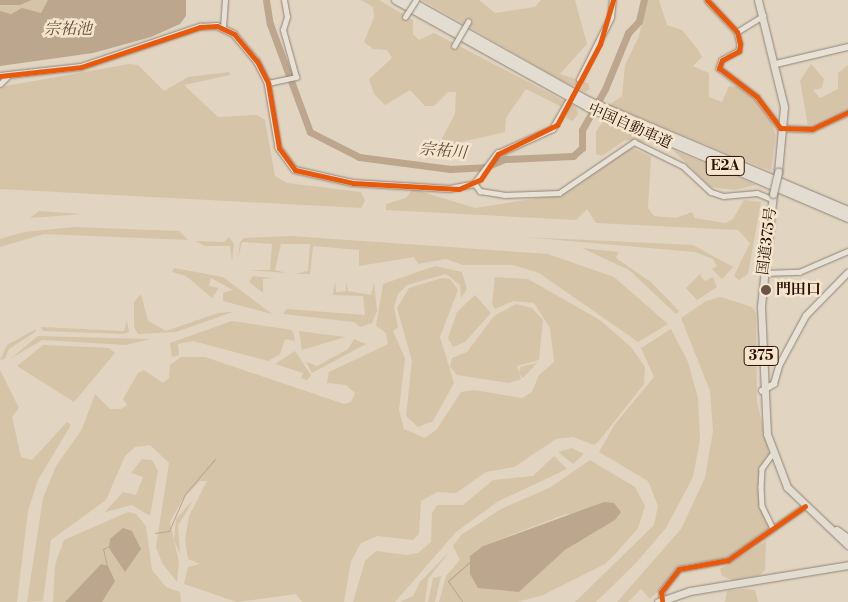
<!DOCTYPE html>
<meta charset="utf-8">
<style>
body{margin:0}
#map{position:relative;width:848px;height:602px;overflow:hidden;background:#e1d4c1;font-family:"Libre Bodoni","Noto Serif JP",serif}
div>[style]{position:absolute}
.green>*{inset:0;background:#d6c4a9}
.water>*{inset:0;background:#bca68d}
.stream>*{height:1px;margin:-0.5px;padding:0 0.5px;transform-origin:0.5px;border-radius:0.5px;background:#bca68d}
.river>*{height:7px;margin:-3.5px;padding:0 3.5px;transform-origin:3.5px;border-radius:3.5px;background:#bca68d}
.tertiary-tunnel>*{height:5.5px;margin-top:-2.75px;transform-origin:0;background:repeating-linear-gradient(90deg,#c6b6a4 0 5.5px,transparent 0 8.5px)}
.roads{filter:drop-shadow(0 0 1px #908478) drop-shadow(0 0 1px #908478)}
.minor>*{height:4.5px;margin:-2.25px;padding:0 2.25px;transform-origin:2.25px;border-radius:2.25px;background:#e7e1d6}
.tertiary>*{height:5.5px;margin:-2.75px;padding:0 2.75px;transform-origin:2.75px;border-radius:2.75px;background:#e7e1d6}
.trunk>*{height:7px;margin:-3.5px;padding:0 3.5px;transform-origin:3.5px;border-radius:3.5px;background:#e3dcd0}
.motorway>*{height:8px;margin:-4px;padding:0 4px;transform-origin:4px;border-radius:4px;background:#e3dcd0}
.bridges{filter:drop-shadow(0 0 1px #908478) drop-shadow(0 0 1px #908478)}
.minor-bridge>*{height:4.5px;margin:-2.25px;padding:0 2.25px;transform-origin:2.25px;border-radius:2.25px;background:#e7e1d6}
.trunk-bridge>*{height:7px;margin:-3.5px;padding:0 3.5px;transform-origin:3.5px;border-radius:3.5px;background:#e3dcd0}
.cycleway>*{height:5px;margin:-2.5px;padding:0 2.5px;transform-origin:2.5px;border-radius:2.5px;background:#e8590c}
.dots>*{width:14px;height:14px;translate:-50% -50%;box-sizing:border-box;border:2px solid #f4e6ce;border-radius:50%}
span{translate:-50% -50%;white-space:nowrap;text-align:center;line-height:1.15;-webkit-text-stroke:5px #f4e6ce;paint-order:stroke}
.shield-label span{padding:1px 4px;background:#f4e6ce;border:1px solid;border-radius:4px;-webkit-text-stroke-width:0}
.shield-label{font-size:14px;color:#2c0e02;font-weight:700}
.street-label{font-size:15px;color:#2c0e02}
.poi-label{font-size:15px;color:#2c0e02;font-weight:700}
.left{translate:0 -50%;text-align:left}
.water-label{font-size:16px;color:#664a37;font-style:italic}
</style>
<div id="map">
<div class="green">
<i style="clip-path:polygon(32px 0,48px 0,48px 8px,41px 13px,22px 9px,10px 14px,0 12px,0 5px,7px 2px,20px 5px)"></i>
<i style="clip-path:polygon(361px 0,379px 0,413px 20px,413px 34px,419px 40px,434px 33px,576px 107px,578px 114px,573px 121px,566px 118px,568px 110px,526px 89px,506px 118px,505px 132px,457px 143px,449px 150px,438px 146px,455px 114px,456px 92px,448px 92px,434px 106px,425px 106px,410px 90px,385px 105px,374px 94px,369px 79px,392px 58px,387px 50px,373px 49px,364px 42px,374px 17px,373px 7px)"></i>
<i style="clip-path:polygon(422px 0,479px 0,495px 13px,535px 7px,541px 0,575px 0,587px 44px,560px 74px,588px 83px,590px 89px,585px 92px,563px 81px)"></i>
<i style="clip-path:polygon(647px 0,659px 0,667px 25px,682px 30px,699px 51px,702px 57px,693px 66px,709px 73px,709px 97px,722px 102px,729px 86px,743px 87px,769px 115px,776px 136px,771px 171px,609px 105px,622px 96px,625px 65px,639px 36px)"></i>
<i style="clip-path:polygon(129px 64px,138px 65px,164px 91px,188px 77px,229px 72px,230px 75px,184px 85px,218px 117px,257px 115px,265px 120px,275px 176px,287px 183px,361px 192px,365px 201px,361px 208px,0 189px,0 87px)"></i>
<i style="clip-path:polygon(811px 64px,824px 79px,822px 88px,813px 90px,820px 98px,838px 89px,838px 73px,848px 65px,848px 108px,808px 126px,800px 81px)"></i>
<i style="clip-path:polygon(604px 121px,648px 143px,625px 140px,602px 156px,596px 154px,596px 131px)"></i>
<i style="clip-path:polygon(631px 147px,651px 157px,648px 208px,654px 216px,676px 218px,692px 212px,695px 218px,725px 223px,733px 219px,744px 200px,761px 202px,748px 274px,739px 280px,734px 276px,750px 243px,738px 230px,596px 223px,587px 209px,576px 220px,386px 210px,386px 204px,406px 198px,413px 189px,475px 208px,564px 194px)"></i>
<i style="clip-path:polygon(673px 150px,756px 185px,734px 190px,710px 187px)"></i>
<i style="clip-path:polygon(39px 211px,83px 214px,30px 218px)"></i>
<i style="clip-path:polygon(74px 227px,179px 231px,188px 240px,44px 234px,0 247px,0 239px,24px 232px)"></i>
<i style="clip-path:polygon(291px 236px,548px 254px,614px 277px,668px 324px,638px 342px,539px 273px,513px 265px,463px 265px,446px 259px,418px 264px,414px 257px,359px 266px,359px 250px,313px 246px,310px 274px,295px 274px,308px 271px,310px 244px,281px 244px,275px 270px,287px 273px,249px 270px,270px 270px,272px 244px,242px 242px,238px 259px,240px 242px,244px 238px)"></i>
<i style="clip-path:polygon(229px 237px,234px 244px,232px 261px,230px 246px,205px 246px,195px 241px,224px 242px)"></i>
<i style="clip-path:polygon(524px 237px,693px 245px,733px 267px,722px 279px,712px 269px,717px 266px,713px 259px,695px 252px)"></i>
<i style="clip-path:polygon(582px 248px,619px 252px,616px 258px,651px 282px,679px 311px,676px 314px,629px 270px)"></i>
<i style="clip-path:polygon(435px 266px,462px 272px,467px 289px,461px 298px,460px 285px,446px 274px,407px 285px,398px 294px,394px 307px,398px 327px,393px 331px,405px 358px,399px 410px,404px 429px,425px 438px,437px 429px,461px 392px,474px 390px,522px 398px,532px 392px,539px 375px,554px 362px,550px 328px,534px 303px,513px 301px,495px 309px,492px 303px,495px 277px,528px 279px,600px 320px,631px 347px,645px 367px,644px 384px,599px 441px,594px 445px,573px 437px,556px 439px,514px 467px,486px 472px,456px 493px,437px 492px,421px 501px,419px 534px,413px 540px,377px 536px,361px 543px,351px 561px,344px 602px,302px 602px,296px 594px,237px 602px,184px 584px,188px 567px,200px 564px,188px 559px,185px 540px,189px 516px,207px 481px,200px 481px,182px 500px,170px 522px,179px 562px,177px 582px,162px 563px,156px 547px,169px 463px,150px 445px,135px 447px,125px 456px,106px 500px,51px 540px,43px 601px,27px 602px,43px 498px,56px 466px,82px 429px,95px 394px,110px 409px,121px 409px,127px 405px,123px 399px,138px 373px,144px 370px,163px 383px,169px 378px,170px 365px,181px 357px,205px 357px,344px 404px,351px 402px,355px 393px,346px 385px,327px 383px,329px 372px,388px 344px,386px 333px,376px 326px,383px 284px)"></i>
<i style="clip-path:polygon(174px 268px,223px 277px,272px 314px,223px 301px,223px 293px,233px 290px,211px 278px,209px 286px,219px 288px,212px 298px,186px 276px,172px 272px)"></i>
<i style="clip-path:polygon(704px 270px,700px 275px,705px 281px,713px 277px,717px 287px,697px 300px,686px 288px)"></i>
<i style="clip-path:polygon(253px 276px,273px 278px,263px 279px,263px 293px,249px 282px)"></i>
<i style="clip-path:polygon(442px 278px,450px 279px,458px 290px,440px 337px,454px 383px,433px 421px,418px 427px,406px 416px,412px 361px,397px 308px,409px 288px)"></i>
<i style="clip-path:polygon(335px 281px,336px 292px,346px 291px,346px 282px,348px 291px,371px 295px,374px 283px,377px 311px,372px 323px,360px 327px,354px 322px,283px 314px,286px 309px,365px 315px,363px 296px,333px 295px)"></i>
<i style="clip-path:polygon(141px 294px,148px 321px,166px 331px,218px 313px,233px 312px,176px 332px,138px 334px,134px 327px,134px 302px)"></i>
<i style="clip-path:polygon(475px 295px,491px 313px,465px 342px,453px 347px,448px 338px,457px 312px)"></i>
<i style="clip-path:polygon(721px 297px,752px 307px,756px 313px,757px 402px,770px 456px,761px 468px,759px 482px,770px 528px,725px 559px,686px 564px,650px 599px,641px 589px,628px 602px,617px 602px,681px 529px,705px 478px,713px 431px,710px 391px,681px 318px,706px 301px)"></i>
<i style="clip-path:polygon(516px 304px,532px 308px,543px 320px,539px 360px,517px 366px,521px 379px,509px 383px,457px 375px,450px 367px,452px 358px,467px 352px,494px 316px)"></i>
<i style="clip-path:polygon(127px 321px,129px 332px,124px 334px,43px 331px,41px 327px,124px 331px)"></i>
<i style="clip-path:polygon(232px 321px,292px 330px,295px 338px,294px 341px,285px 339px,280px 354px,268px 361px,193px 341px,178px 344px,179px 355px,172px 357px,170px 343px)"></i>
<i style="clip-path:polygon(36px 329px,35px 332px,9px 349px,5px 359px,0 360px,7px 345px)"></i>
<i style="clip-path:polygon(671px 329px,688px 362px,698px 398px,700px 440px,693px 477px,666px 528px,635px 564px,596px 602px,575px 602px,654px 525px,658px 506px,648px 481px,599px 452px,615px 424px,654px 377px,641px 348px)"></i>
<i style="clip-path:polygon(299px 331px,345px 337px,302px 350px)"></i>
<i style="clip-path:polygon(38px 336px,107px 338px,150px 339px,126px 345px,42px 340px,10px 359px)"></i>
<i style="clip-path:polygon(354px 339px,366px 344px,312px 373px,306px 362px,317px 366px,348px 349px)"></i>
<i style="clip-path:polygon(43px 345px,109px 348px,115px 353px,74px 402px,17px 366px)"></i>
<i style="clip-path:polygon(295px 351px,311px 375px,307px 380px,301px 378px,303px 373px,275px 364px)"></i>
<i style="clip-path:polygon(537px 363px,523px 378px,519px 374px,520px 367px)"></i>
<i style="clip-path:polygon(0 370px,19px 408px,12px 417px,21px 457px,32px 460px,67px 422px,71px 425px,38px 480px,28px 511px,17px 602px,0 602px)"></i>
<i style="clip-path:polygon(572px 448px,584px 454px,573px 464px,558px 452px)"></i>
<i style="clip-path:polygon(554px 456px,567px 469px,497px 502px,456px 532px,395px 602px,353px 602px,365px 561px,376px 551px,406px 555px,418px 553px,431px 542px,432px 513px,437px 505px,463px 505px,493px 480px,533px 476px)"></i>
<i style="clip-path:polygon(142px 459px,152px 460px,158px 471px,150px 516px,132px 505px,105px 512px,123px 492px,136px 495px,143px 477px,131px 473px)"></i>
<i style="clip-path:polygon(evenodd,590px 460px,635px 487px,645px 506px,638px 528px,617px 552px,605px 564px,543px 595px,518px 602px,439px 602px,446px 576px,460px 560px,453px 546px,461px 535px,501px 509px,551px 487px,590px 460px,566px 514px,615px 520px,565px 550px,519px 592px,483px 546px,566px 514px)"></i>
<i style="clip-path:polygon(194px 499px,178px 526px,180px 554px,174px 540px,176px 519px)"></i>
<i style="clip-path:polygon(128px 512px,136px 514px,146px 526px,152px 570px,166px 587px,180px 592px,181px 602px,102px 602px,101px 564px,65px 602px,53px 602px,55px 565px,64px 540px)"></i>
<i style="clip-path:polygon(766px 541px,765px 570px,760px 575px,736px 581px,722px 576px,720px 569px)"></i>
<i style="clip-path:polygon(450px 551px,428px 579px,425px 602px,400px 602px,413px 596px,420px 582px)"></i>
<i style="clip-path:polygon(441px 576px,435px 602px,428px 602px,433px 578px)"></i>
<i style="clip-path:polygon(745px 589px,755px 590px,758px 602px,725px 602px,727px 591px)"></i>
</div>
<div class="water">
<i style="clip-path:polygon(0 0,32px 0,20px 5px,0 5px)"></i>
<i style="clip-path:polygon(48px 0,186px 0,186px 16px,180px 24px,151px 37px,93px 53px,0 66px,0 11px,11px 14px,22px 8px,41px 13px)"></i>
<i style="clip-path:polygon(604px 502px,614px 503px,621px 512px,615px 520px,565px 550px,519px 592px,478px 588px,470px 574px,470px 556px,483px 546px)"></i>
<i style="clip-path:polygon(123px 528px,132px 531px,141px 549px,125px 572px,109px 548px,110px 539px)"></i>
<i style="clip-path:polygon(101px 564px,108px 566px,115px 581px,102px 602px,65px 602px)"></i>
</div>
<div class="stream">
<i style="left:155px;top:533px;width:14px;rotate:-8deg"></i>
<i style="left:169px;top:531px;width:40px;rotate:-66.6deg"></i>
<i style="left:185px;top:494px;width:46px;rotate:-49.4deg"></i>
<i style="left:107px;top:566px;width:17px;rotate:-103deg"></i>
<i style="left:103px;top:549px;width:7px;rotate:-27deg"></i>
<i style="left:462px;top:601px;width:24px;rotate:-125deg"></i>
<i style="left:448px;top:581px;width:29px;rotate:-41deg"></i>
</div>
<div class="river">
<i style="left:266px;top:0;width:24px;rotate:81deg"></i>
<i style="left:270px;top:24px;width:115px;rotate:69.7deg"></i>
<i style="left:310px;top:132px;width:55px;rotate:27deg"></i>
<i style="left:359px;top:157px;width:92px;rotate:7.5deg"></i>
<i style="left:450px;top:169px;width:35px;rotate:-3deg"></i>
<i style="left:485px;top:167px;width:22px;rotate:-22deg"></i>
<i style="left:505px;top:159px;width:68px;rotate:-2.5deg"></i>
<i style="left:573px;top:156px;width:12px;rotate:-42deg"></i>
<i style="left:582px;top:148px;width:18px;rotate:-90deg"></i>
<i style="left:582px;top:130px;width:47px;rotate:-60.7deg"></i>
<i style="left:605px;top:89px;width:61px;rotate:-67.7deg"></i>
<i style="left:628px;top:33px;width:16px;rotate:-47deg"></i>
<i style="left:639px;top:21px;width:22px;rotate:-77deg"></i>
</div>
<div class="tertiary-tunnel">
<i style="left:572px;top:94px;width:16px;rotate:-60deg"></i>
</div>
<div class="roads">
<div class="minor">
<i style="left:707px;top:0;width:44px;rotate:46.8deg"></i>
<i style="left:737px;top:32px;width:12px;rotate:76deg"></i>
<i style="left:740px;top:44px;width:7px;rotate:98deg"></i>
<i style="left:739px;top:51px;width:19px;rotate:152deg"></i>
<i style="left:722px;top:60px;width:9px;rotate:111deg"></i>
<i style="left:719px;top:68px;width:48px;rotate:37.3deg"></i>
<i style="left:757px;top:97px;width:39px;rotate:53deg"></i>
<i style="left:780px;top:128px;width:32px;rotate:2deg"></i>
<i style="left:812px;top:129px;width:40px;rotate:-25deg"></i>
<i style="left:223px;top:28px;width:28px;rotate:-86deg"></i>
<i style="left:737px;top:32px;width:31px;rotate:-32deg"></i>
<i style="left:268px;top:83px;width:29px;rotate:-12deg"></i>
<i style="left:296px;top:77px;width:49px;rotate:-105.5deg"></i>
<i style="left:283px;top:30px;width:14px;rotate:-73deg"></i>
<i style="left:287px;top:17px;width:17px;rotate:-100deg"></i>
<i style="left:0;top:84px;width:11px;rotate:-45deg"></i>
<i style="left:475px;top:184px;width:9px;rotate:54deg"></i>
<i style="left:480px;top:191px;width:24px;rotate:9deg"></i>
<i style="left:504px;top:195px;width:55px;rotate:-2.1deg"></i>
<i style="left:559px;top:193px;width:91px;rotate:-34.2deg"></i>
<i style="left:634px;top:142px;width:55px;rotate:26.1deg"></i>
<i style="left:683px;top:166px;width:38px;rotate:43deg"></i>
<i style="left:711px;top:192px;width:13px;rotate:18deg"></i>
<i style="left:723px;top:196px;width:34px;rotate:-5deg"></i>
<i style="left:757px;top:193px;width:16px;rotate:22deg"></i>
<i style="left:764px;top:273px;width:35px;rotate:-2deg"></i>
<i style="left:799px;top:272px;width:53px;rotate:-23.2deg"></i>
<i style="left:772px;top:455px;width:17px;rotate:126deg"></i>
<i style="left:762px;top:469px;width:18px;rotate:93deg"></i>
<i style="left:761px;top:487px;width:19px;rotate:87deg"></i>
<i style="left:762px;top:506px;width:25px;rotate:64deg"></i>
<i style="left:662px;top:600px;width:8px;rotate:-97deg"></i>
<i style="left:661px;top:592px;width:29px;rotate:-52deg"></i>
<i style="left:679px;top:569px;width:50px;rotate:-10.4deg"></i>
<i style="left:728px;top:560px;width:94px;rotate:-35deg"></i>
</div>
<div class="tertiary">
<i style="left:776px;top:64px;width:74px;rotate:-13.3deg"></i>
<i style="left:0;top:76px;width:81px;rotate:-6.3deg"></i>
<i style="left:81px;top:67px;width:126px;rotate:-18.6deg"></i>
<i style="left:200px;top:27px;width:17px;rotate:-3deg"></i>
<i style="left:217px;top:26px;width:19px;rotate:25deg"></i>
<i style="left:234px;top:34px;width:35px;rotate:50deg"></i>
<i style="left:257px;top:61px;width:25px;rotate:63deg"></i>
<i style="left:268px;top:83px;width:66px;rotate:80.4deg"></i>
<i style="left:279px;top:148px;width:27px;rotate:54deg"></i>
<i style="left:295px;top:170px;width:59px;rotate:12.6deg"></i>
<i style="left:353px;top:183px;width:97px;rotate:3.5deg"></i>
<i style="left:450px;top:189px;width:25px;rotate:-11deg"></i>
<i style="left:475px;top:184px;width:38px;rotate:-53deg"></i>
<i style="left:498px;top:154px;width:60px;rotate:-24.4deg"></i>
<i style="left:553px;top:129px;width:30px;rotate:-60deg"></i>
<i style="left:580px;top:80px;width:69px;rotate:-63.4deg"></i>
<i style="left:611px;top:18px;width:18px;rotate:-84deg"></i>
<i style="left:762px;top:391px;width:14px;rotate:-30deg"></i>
<i style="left:774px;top:384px;width:19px;rotate:-74deg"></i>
<i style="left:779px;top:366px;width:57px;rotate:-61.6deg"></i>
<i style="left:806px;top:316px;width:60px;rotate:-45.7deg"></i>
</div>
<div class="trunk">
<i style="left:758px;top:0;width:110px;rotate:76.3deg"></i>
<i style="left:784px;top:107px;width:65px;rotate:95.3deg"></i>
<i style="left:773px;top:194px;width:114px;rotate:96.1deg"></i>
<i style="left:761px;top:307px;width:127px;rotate:87.3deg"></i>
<i style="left:767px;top:434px;width:57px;rotate:69.3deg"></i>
<i style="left:787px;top:487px;width:84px;rotate:43.6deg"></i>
<i style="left:658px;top:602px;width:34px;rotate:-19deg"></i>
<i style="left:690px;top:591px;width:160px;rotate:-9.3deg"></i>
</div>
<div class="motorway">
<i style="left:396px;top:0;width:220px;rotate:29.1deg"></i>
<i style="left:588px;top:107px;width:283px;rotate:23.1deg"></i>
<i style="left:408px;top:0;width:209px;rotate:29.3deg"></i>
<i style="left:590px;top:102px;width:280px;rotate:22.9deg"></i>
<i style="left:837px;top:531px;width:14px;rotate:36deg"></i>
</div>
</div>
<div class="bridges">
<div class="minor-bridge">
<i style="left:405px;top:17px;width:20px;rotate:-57deg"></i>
<i style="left:454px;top:46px;width:28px;rotate:-60deg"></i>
</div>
<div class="trunk-bridge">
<i style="left:773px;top:194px;width:23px;rotate:-77deg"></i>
</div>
</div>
<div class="cycleway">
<i style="left:707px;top:0;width:44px;rotate:46.8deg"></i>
<i style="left:737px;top:32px;width:12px;rotate:76deg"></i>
<i style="left:740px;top:44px;width:7px;rotate:98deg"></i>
<i style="left:739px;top:51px;width:19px;rotate:152deg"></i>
<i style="left:722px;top:60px;width:9px;rotate:111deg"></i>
<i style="left:719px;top:68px;width:48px;rotate:37.3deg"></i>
<i style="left:757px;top:97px;width:39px;rotate:53deg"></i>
<i style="left:780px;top:128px;width:32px;rotate:2deg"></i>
<i style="left:812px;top:129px;width:40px;rotate:-25deg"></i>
<i style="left:0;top:76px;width:81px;rotate:-6.3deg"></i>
<i style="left:81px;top:67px;width:126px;rotate:-18.6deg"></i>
<i style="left:200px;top:27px;width:17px;rotate:-3deg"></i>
<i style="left:217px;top:26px;width:19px;rotate:25deg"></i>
<i style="left:234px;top:34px;width:35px;rotate:50deg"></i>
<i style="left:257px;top:61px;width:25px;rotate:63deg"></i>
<i style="left:268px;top:83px;width:66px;rotate:80.4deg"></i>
<i style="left:279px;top:148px;width:27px;rotate:54deg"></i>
<i style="left:295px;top:170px;width:59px;rotate:12.6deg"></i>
<i style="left:353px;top:183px;width:106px;rotate:3.2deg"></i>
<i style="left:459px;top:189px;width:24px;rotate:-24deg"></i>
<i style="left:481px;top:179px;width:30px;rotate:-56deg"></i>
<i style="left:498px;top:154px;width:66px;rotate:-26.2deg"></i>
<i style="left:557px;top:125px;width:92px;rotate:-62deg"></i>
<i style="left:600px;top:44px;width:46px;rotate:-73.5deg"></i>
<i style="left:662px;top:600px;width:8px;rotate:-97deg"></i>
<i style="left:661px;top:592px;width:29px;rotate:-52deg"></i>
<i style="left:679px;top:569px;width:50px;rotate:-10.4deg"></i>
<i style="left:728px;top:560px;width:94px;rotate:-35deg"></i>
</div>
<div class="dots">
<i style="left:766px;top:290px;background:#6b5345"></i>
</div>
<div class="shield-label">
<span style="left:725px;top:166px">E2A</span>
<span style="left:761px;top:356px">375</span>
</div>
<div class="street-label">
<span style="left:630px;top:126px;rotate:24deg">中国自動車道</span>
<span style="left:767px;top:241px;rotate:-83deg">国道375号</span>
</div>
<div class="poi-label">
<span class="left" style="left:776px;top:290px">門田口</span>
</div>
<div class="water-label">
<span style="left:68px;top:29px">宗祐池</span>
<span style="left:443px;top:151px;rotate:5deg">宗祐川</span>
</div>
</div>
